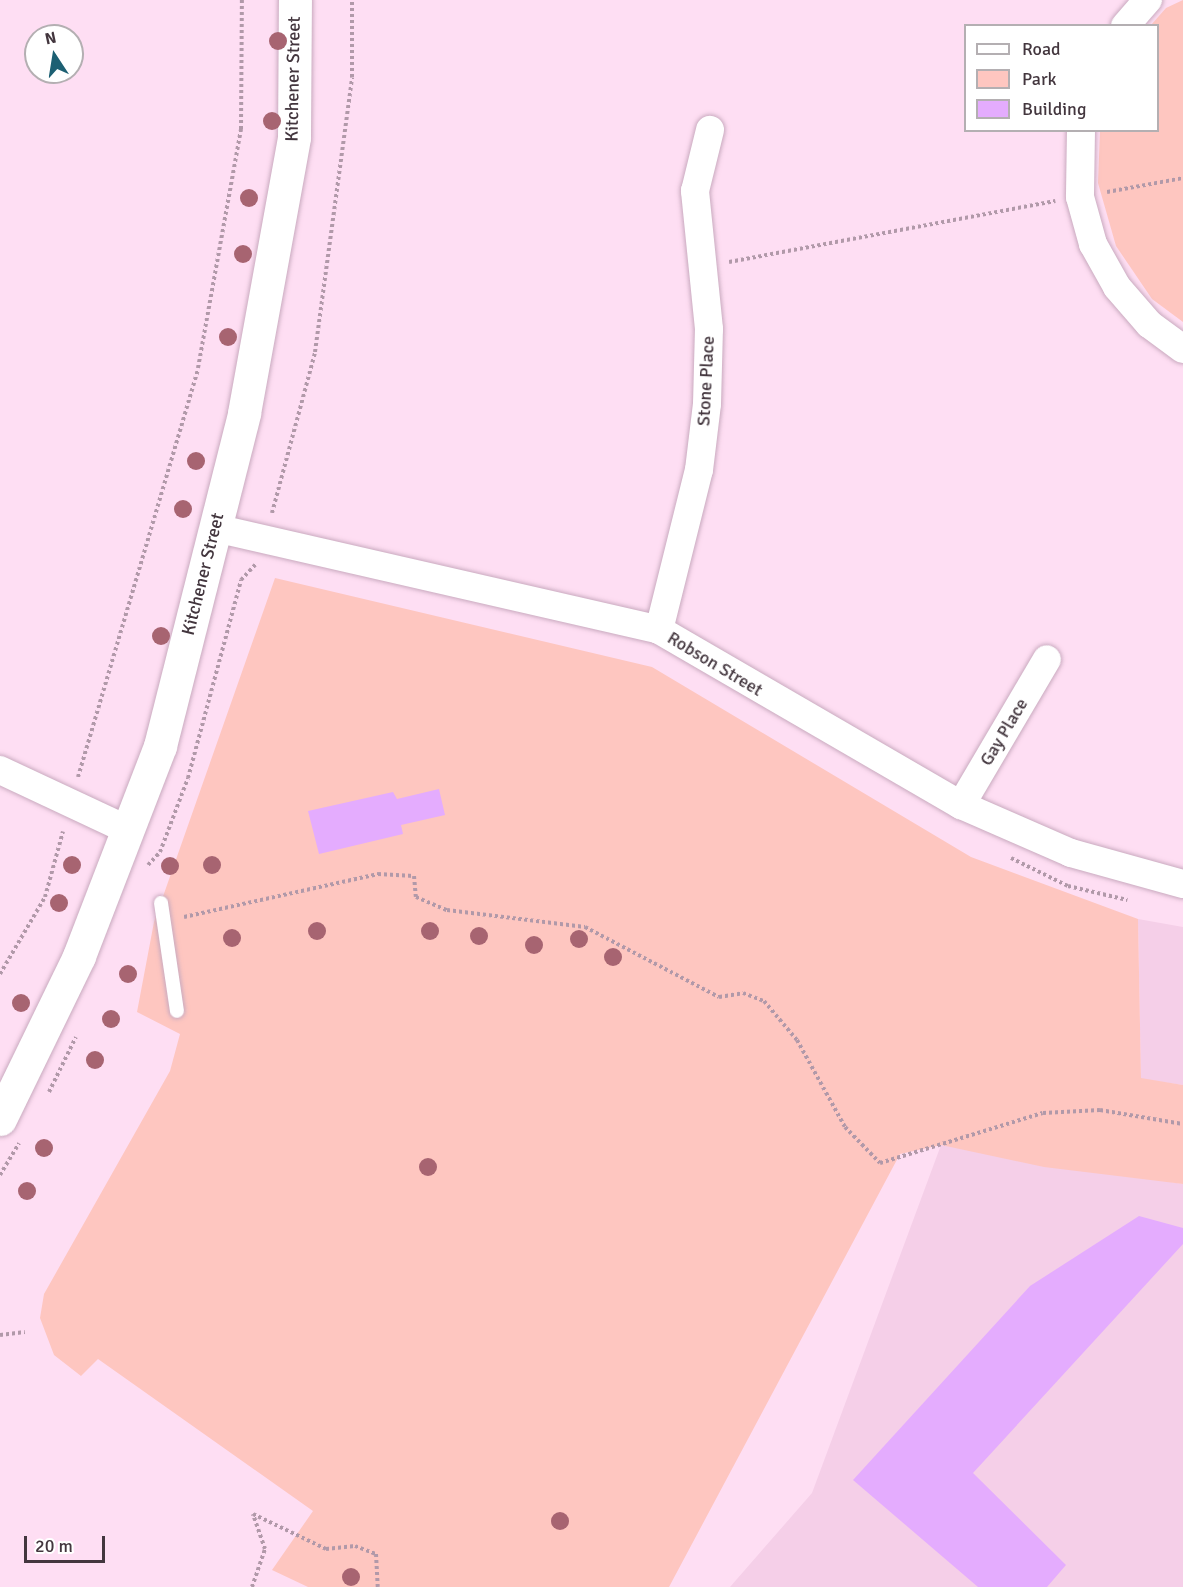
<!DOCTYPE html>
<style>
body{margin:0}
#map{position:relative;width:1183px;height:1587px;overflow:hidden;background:#fedef3;font-family:Signika,sans-serif}
div>[style]{position:absolute}
.built>*{inset:0;background:#f5cfe8}
.green>*{inset:0;background:#fec6c0}
.building>*{inset:0;background:#e4acfe}
.path>*{height:4px;margin-top:-2px;transform-origin:0;background:repeating-linear-gradient(90deg,#b199a9 0 3px,transparent 0 6px)}
.roads{filter:drop-shadow(0 0 2px #c9aabf) drop-shadow(0 0 2px #c9aabf)}
.service>*{height:14px;margin:-7px;padding:0 7px;transform-origin:7px;border-radius:7px;background:#fff}
.minor>*{height:28px;margin:-14px;padding:0 14px;transform-origin:14px;border-radius:14px;background:#fff}
.tertiary>*{height:33px;margin:-16.5px;padding:0 16.5px;transform-origin:16.5px;border-radius:16.5px;background:#fff}
.trees>*{width:18px;height:18px;margin:-9px;border-radius:50%;background:#a76471}
span{translate:-50% -50%;white-space:nowrap;text-align:center;line-height:1.15;-webkit-text-stroke:5px #fff;paint-order:stroke}
.street-label{font-size:18px;color:#43363e}
.legend{position:absolute;left:964px;top:24px;width:195px;height:108px;box-sizing:border-box;background:#fff;border:2px solid #b4afb2;margin:0;padding:8px 10px;list-style:none;font-size:18px;color:#43363e}
.legend li{display:flex;align-items:center;gap:12px;height:30px}
.legend b{width:30px;border:2px solid #b4afb2}
.north{position:absolute;left:24px;top:24px;width:60px;height:60px;box-sizing:border-box;background:#fff;border:2px solid #b4afb2;border-radius:50%;rotate:348deg;font-size:16px;font-weight:700;line-height:24px;text-align:center;color:#43363e}
.north::after{content:'';display:block;margin:auto;width:21px;height:27px;background:#1d6073;clip-path:polygon(50% 0,100% 100%,50% 72%,0 100%)}
.scale{position:absolute;left:24px;top:1536px;width:81px;height:27px;box-sizing:border-box;border:3px solid #43363e;border-top:0;padding-left:8px;font-size:18px;line-height:21px;white-space:nowrap;color:#43363e;-webkit-text-stroke:4px #fff;paint-order:stroke}
</style>
<div id="map">
<div class="built">
<i style="clip-path:polygon(1138px 919px,1183px 927px,1183px 1085px,1141px 1079px)"></i>
<i style="clip-path:polygon(941px 1145px,1183px 1184px,1183px 1587px,730px 1587px,812px 1493px)"></i>
</div>
<div class="green">
<i style="clip-path:polygon(1183px 0,1183px 322px,1152px 299px,1116px 246px,1098px 183px,1100px 131px,1158px 130px,1158px 26px,1151px 25px,1166px 8px)"></i>
<i style="clip-path:polygon(275px 578px,652px 667px,971px 857px,1138px 919px,1141px 1078px,1183px 1085px,1183px 1184px,1044px 1167px,941px 1145px,900px 1154px,669px 1587px,308px 1587px,272px 1570px,313px 1511px,98px 1359px,81px 1376px,54px 1355px,40px 1318px,44px 1294px,170px 1071px,180px 1034px,137px 1012px,154px 922px)"></i>
</div>
<div class="building">
<i style="clip-path:polygon(439px 789px,445px 815px,401px 825px,403px 834px,319px 854px,308px 811px,393px 792px,397px 799px)"></i>
<i style="clip-path:polygon(1139px 1216px,1183px 1228px,1183px 1244px,973px 1473px,1066px 1565px,1047px 1587px,978px 1587px,853px 1480px,1030px 1286px)"></i>
</div>
<div class="path">
<i style="left:1107px;top:192px;width:77px;rotate:-10.4deg"></i>
<i style="left:729px;top:262px;width:332px;rotate:-10.6deg"></i>
<i style="left:272px;top:513px;width:167px;rotate:-75deg"></i>
<i style="left:315px;top:352px;width:277px;rotate:-82.3deg"></i>
<i style="left:352px;top:77px;width:77px;rotate:-90deg"></i>
<i style="left:78px;top:777px;width:426px;rotate:-73.6deg"></i>
<i style="left:198px;top:368px;width:243px;rotate:-79.8deg"></i>
<i style="left:241px;top:129px;width:129px;rotate:-89.6deg"></i>
<i style="left:1011px;top:858px;width:64px;rotate:26.2deg"></i>
<i style="left:1068px;top:886px;width:61px;rotate:13.3deg"></i>
<i style="left:148px;top:865px;width:18px;rotate:-47deg"></i>
<i style="left:160px;top:852px;width:79px;rotate:-69.3deg"></i>
<i style="left:188px;top:778px;width:205px;rotate:-75deg"></i>
<i style="left:241px;top:580px;width:21px;rotate:-47deg"></i>
<i style="left:184px;top:917px;width:199px;rotate:-12.5deg"></i>
<i style="left:378px;top:874px;width:36px;rotate:3deg"></i>
<i style="left:414px;top:876px;width:21px;rotate:85deg"></i>
<i style="left:416px;top:897px;width:34px;rotate:23deg"></i>
<i style="left:447px;top:910px;width:139px;rotate:7deg"></i>
<i style="left:585px;top:927px;width:151px;rotate:27.6deg"></i>
<i style="left:719px;top:997px;width:24px;rotate:-9deg"></i>
<i style="left:743px;top:993px;width:22px;rotate:21deg"></i>
<i style="left:764px;top:1001px;width:51px;rotate:49.8deg"></i>
<i style="left:797px;top:1040px;width:99px;rotate:61.1deg"></i>
<i style="left:845px;top:1127px;width:50px;rotate:45.8deg"></i>
<i style="left:880px;top:1163px;width:170px;rotate:-17.1deg"></i>
<i style="left:1043px;top:1113px;width:57px;rotate:-3deg"></i>
<i style="left:1100px;top:1110px;width:84px;rotate:9.6deg"></i>
<i style="left:0;top:974px;width:89px;rotate:-59.7deg"></i>
<i style="left:45px;top:897px;width:68px;rotate:-74.7deg"></i>
<i style="left:49px;top:1092px;width:61px;rotate:-63.9deg"></i>
<i style="left:0;top:1175px;width:37px;rotate:-59deg"></i>
<i style="left:0;top:1335px;width:25px;rotate:-7deg"></i>
<i style="left:252px;top:1587px;width:40px;rotate:-71.1deg"></i>
<i style="left:265px;top:1549px;width:37px;rotate:-109deg"></i>
<i style="left:253px;top:1514px;width:81px;rotate:25.6deg"></i>
<i style="left:326px;top:1549px;width:29px;rotate:-6deg"></i>
<i style="left:355px;top:1546px;width:22px;rotate:21deg"></i>
<i style="left:376px;top:1554px;width:33px;rotate:87deg"></i>
</div>
<div class="roads">
<div class="service">
<i style="left:161px;top:903px;width:109px;rotate:81.6deg"></i>
</div>
<div class="minor">
<i style="left:1125px;top:26px;width:35px;rotate:-49deg"></i>
<i style="left:1081px;top:130px;width:67px;rotate:90.9deg"></i>
<i style="left:1080px;top:197px;width:49px;rotate:74.5deg"></i>
<i style="left:1093px;top:244px;width:49px;rotate:60.8deg"></i>
<i style="left:1117px;top:287px;width:49px;rotate:49.1deg"></i>
<i style="left:1149px;top:324px;width:42px;rotate:36.3deg"></i>
<i style="left:215px;top:528px;width:456px;rotate:12.9deg"></i>
<i style="left:659px;top:630px;width:349px;rotate:30.1deg"></i>
<i style="left:961px;top:805px;width:120px;rotate:23.6deg"></i>
<i style="left:1071px;top:853px;width:116px;rotate:15.5deg"></i>
<i style="left:659px;top:630px;width:165px;rotate:-76deg"></i>
<i style="left:699px;top:470px;width:66px;rotate:-83.1deg"></i>
<i style="left:707px;top:404px;width:75px;rotate:-88.5deg"></i>
<i style="left:709px;top:329px;width:139px;rotate:-95.8deg"></i>
<i style="left:695px;top:191px;width:63px;rotate:-76.2deg"></i>
<i style="left:0;top:770px;width:141px;rotate:25.1deg"></i>
<i style="left:961px;top:805px;width:169px;rotate:-59.5deg"></i>
</div>
<div class="tertiary">
<i style="left:0;top:1119px;width:181px;rotate:-64.1deg"></i>
<i style="left:79px;top:956px;width:225px;rotate:-68.9deg"></i>
<i style="left:160px;top:746px;width:343px;rotate:-75.8deg"></i>
<i style="left:244px;top:413px;width:280px;rotate:-79.7deg"></i>
<i style="left:294px;top:137px;width:137px;rotate:-89.6deg"></i>
</div>
</div>
<div class="trees">
<i style="left:278px;top:41px"></i>
<i style="left:272px;top:121px"></i>
<i style="left:249px;top:198px"></i>
<i style="left:243px;top:254px"></i>
<i style="left:228px;top:337px"></i>
<i style="left:196px;top:461px"></i>
<i style="left:183px;top:509px"></i>
<i style="left:161px;top:636px"></i>
<i style="left:72px;top:865px"></i>
<i style="left:212px;top:865px"></i>
<i style="left:170px;top:866px"></i>
<i style="left:59px;top:903px"></i>
<i style="left:317px;top:931px"></i>
<i style="left:430px;top:931px"></i>
<i style="left:479px;top:936px"></i>
<i style="left:232px;top:938px"></i>
<i style="left:579px;top:939px"></i>
<i style="left:534px;top:945px"></i>
<i style="left:613px;top:957px"></i>
<i style="left:128px;top:974px"></i>
<i style="left:21px;top:1003px"></i>
<i style="left:111px;top:1019px"></i>
<i style="left:95px;top:1060px"></i>
<i style="left:44px;top:1148px"></i>
<i style="left:428px;top:1167px"></i>
<i style="left:27px;top:1191px"></i>
<i style="left:560px;top:1521px"></i>
<i style="left:351px;top:1577px"></i>
</div>
<div class="street-label">
<span style="left:293px;top:79px;rotate:-89deg">Kitchener Street</span>
<span style="left:706px;top:381px;rotate:-87deg">Stone Place</span>
<span style="left:203px;top:574px;rotate:-76deg">Kitchener Street</span>
<span style="left:715px;top:664px;rotate:31deg">Robson Street</span>
<span style="left:1004px;top:732px;rotate:-59deg">Gay Place</span>
</div>
<ul class="legend">
<li><b style="height:8px;background:#fff"></b>Road</li>
<li><b style="height:16px;background:#fec6c0"></b>Park</li>
<li><b style="height:16px;background:#e4acfe"></b>Building</li>
</ul>
<div class="north">N</div>
<div class="scale">20 m</div>
</div>
